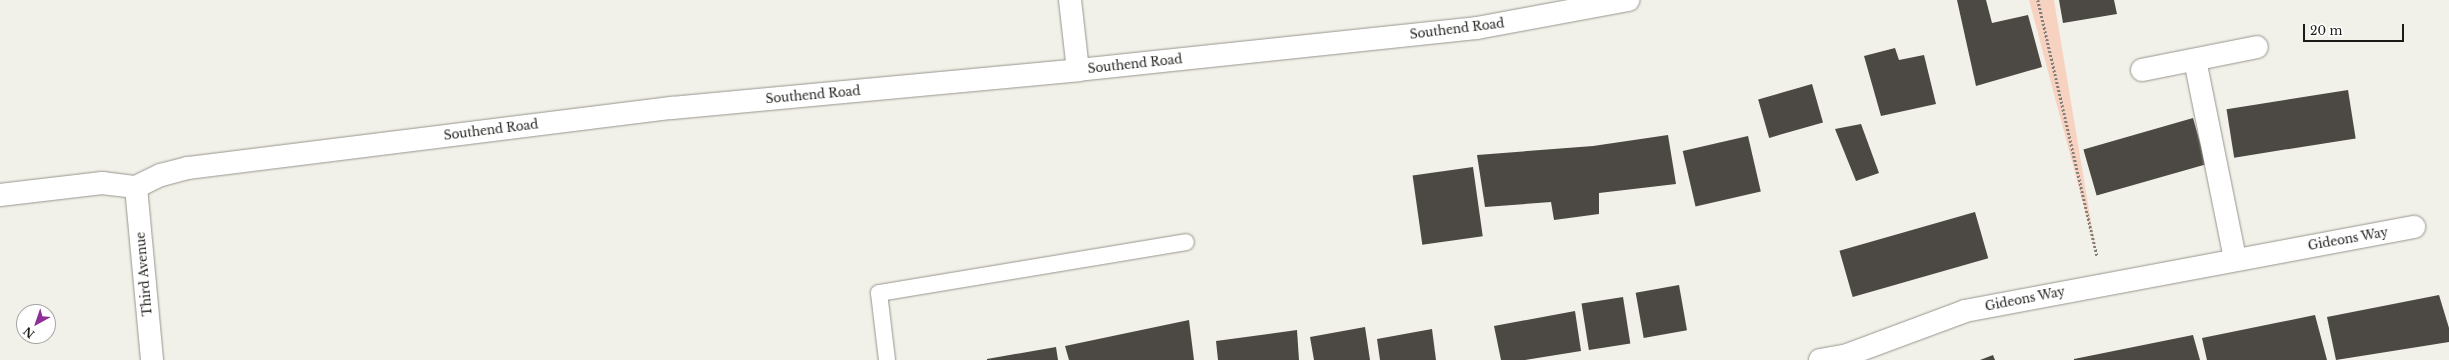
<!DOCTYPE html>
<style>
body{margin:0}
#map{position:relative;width:2449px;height:360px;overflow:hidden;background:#f2f1e9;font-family:"Libre Baskerville",serif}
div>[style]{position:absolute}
.green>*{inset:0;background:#f8d2c1}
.building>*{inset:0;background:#4c4843;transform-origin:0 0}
.path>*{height:2.5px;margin-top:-1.25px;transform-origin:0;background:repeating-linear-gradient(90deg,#807f7a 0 2px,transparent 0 4px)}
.roads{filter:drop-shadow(0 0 1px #97958e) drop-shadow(0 0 1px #97958e)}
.service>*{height:16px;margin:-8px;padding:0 8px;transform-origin:8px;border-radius:8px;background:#fff}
.minor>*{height:22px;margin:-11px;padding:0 11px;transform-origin:11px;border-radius:11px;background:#fff}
.tertiary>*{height:22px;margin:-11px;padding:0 11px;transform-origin:11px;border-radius:11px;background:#fff}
span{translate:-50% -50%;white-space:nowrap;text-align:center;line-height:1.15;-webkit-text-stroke:4px #fff;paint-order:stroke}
.street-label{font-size:12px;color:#1b1b18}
.north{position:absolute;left:16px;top:304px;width:40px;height:40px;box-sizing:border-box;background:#fff;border:1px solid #a4a4a3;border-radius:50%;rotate:220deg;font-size:11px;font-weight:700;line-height:16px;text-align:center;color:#1b1b18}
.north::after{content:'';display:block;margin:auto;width:14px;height:18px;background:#8f2e97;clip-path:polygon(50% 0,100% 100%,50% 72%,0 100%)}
.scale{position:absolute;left:2303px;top:24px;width:101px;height:18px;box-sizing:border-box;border:2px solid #1b1b18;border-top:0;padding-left:5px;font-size:12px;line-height:14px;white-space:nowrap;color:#1b1b18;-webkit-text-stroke:3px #fff;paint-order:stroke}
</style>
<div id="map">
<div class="green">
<i style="clip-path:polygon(2029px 0,2054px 0,2096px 252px)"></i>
</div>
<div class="building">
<i style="clip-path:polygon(1957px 0,1986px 0,1992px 23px,2028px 15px,2042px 67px,1976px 86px)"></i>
<i style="clip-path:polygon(2059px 0,2114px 0,2117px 14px,2063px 23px)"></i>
<i style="clip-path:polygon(1895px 48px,1899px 60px,1924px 55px,1936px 104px,1881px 116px,1864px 56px)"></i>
<i style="left:1812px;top:84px;width:40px;height:56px;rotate:74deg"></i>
<i style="left:2348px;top:90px;width:49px;height:123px;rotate:81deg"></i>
<i style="left:2193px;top:118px;width:48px;height:114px;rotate:74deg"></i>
<i style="clip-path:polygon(1861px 124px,1879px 173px,1856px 181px,1835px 129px)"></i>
<i style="clip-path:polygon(1668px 135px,1676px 184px,1599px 193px,1599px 214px,1554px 220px,1551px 202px,1485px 207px,1477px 155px,1593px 146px)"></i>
<i style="left:1748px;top:136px;width:57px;height:67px;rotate:77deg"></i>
<i style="left:1473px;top:167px;width:70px;height:61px;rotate:82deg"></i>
<i style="left:1975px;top:212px;width:48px;height:141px;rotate:74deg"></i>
<i style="left:1679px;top:285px;width:46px;height:44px;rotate:80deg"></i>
<i style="clip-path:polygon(2439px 295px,2449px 328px,2449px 342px,2336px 360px,2327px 317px)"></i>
<i style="left:1623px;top:297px;width:47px;height:42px;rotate:81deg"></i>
<i style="clip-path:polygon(1575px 311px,1581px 351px,1525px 360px,1501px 360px,1494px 326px)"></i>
<i style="clip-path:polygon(2315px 315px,2327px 360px,2207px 360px,2202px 338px)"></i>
<i style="clip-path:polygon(1189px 320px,1194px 360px,1069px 360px,1065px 346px)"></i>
<i style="clip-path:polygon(1365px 327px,1370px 360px,1314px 360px,1310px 337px)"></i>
<i style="clip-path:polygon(1432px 329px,1436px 360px,1380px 360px,1377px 339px)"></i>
<i style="clip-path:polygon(1297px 330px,1299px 360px,1218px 360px,1216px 341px)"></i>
<i style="clip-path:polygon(2193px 335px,2200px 360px,2074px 360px,2074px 359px)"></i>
<i style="clip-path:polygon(1056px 347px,1058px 360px,987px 360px,987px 359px)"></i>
<i style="clip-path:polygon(1993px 355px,1995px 360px,1980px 360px)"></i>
</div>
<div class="path">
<i style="left:2038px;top:0;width:263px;rotate:77deg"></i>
</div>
<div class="roads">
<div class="service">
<i style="left:887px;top:360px;width:67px;rotate:-96.8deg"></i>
<i style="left:879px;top:293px;width:311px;rotate:-9.4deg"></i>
</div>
<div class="minor">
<i style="left:1070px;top:0;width:70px;rotate:83.5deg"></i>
<i style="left:2195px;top:60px;width:203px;rotate:78.6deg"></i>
<i style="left:2142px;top:70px;width:117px;rotate:-11.3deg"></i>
<i style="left:136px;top:187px;width:174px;rotate:84.7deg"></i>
<i style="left:1820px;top:360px;width:27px;rotate:-10deg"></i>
<i style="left:1847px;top:355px;width:126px;rotate:-20.4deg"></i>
<i style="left:1965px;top:311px;width:457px;rotate:-10.6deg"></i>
</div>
<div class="tertiary">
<i style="left:0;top:195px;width:103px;rotate:-6.7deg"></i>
<i style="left:102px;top:183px;width:34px;rotate:7deg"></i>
<i style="left:136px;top:187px;width:28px;rotate:-26deg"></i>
<i style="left:161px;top:175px;width:28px;rotate:-15deg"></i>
<i style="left:188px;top:168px;width:488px;rotate:-7.1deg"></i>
<i style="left:672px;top:108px;width:408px;rotate:-5.3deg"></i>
<i style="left:1078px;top:70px;width:401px;rotate:-6deg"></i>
<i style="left:1477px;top:28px;width:154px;rotate:-10.5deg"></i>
</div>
</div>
<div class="street-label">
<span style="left:1457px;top:29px;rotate:-7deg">Southend Road</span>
<span style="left:1135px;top:64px;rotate:-6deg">Southend Road</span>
<span style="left:813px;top:95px;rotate:-5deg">Southend Road</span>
<span style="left:491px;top:130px;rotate:-7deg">Southend Road</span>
<span style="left:2348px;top:239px;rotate:-10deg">Gideons Way</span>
<span style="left:144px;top:274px;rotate:-95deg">Third Avenue</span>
<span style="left:2025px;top:299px;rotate:-11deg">Gideons Way</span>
</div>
<div class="north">N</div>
<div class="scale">20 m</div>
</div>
